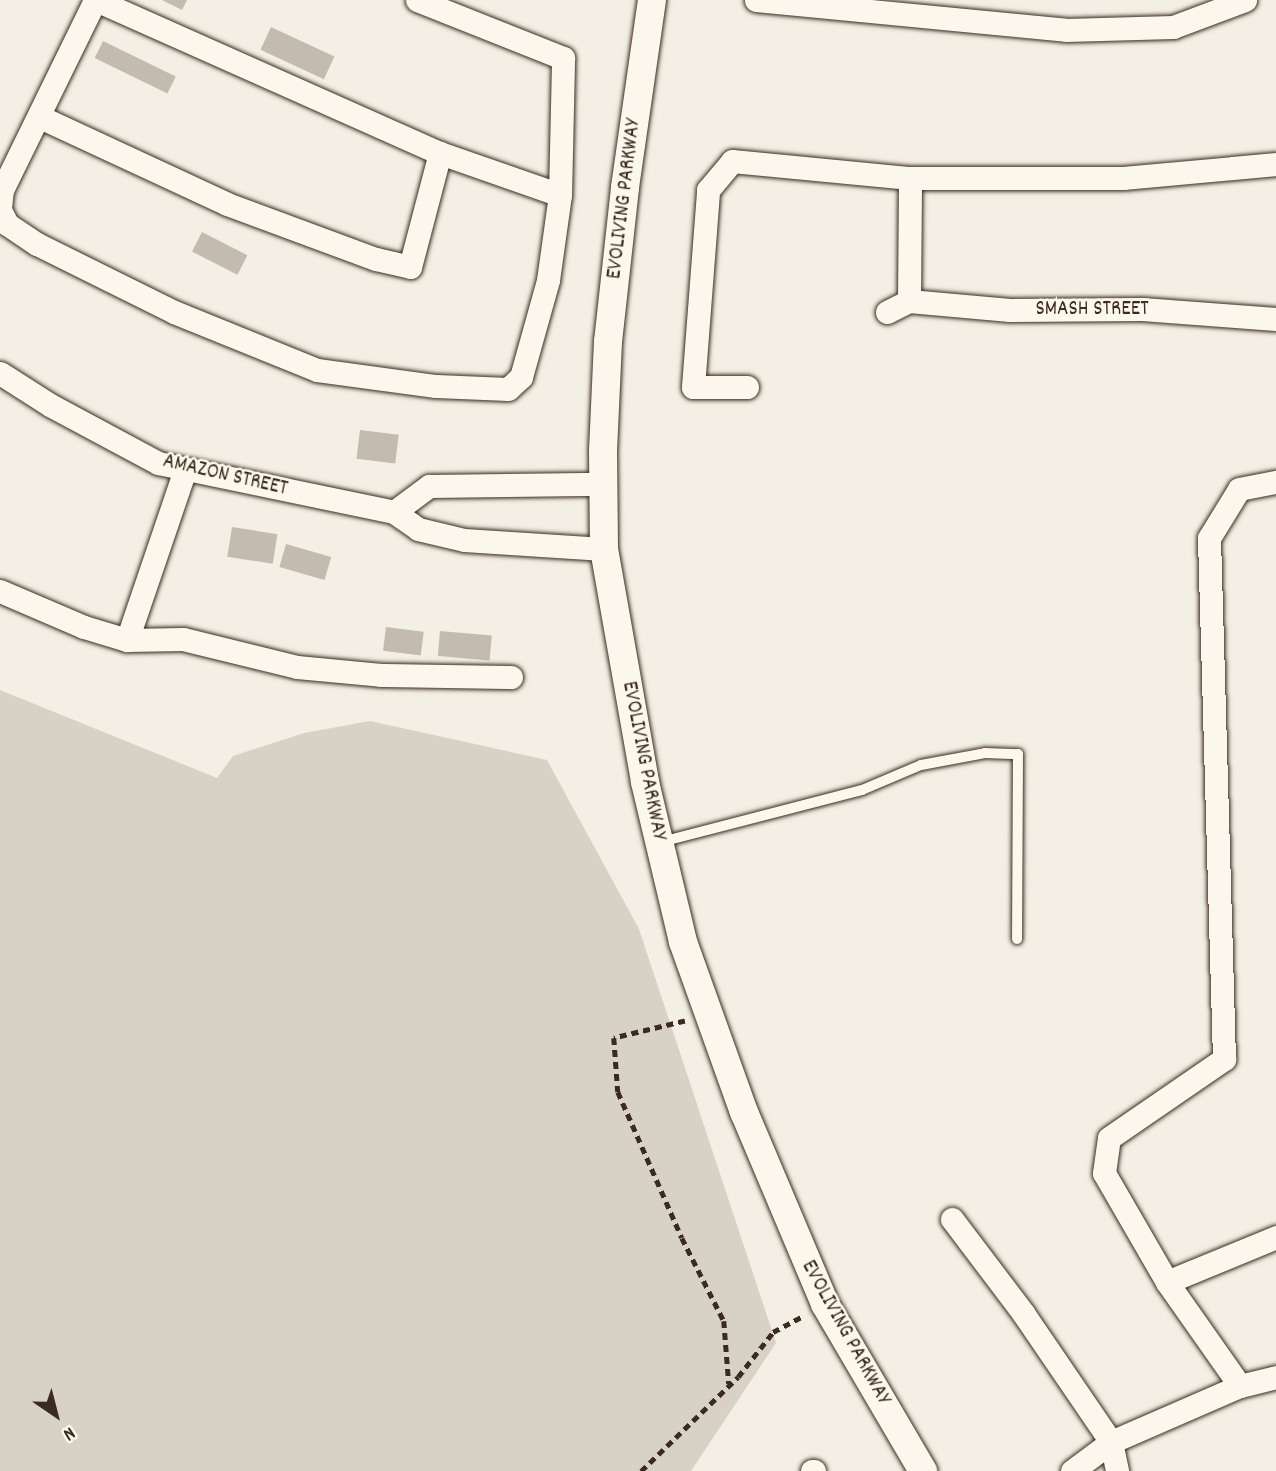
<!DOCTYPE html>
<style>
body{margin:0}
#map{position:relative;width:1276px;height:1471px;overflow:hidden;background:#f3efe4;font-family:Dekko,sans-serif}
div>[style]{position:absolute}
.green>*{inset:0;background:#d8d1c6}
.building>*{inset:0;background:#c3bbb0;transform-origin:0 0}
.path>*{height:4.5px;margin-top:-2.25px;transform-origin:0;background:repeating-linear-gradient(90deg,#3b2a1e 0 7px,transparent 0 12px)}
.roads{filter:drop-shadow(0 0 2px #3b2a1e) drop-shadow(0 0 2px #3b2a1e)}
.service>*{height:10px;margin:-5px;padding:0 5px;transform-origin:5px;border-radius:5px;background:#fbf7ec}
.minor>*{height:23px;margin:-11.5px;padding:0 11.5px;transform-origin:11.5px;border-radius:11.5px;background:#fbf7ec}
.tertiary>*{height:28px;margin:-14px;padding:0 14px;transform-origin:14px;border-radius:14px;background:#fbf7ec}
span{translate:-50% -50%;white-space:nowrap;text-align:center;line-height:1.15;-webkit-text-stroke:5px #fbf7ec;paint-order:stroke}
.street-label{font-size:21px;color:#3b2a1e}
.north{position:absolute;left:21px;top:1380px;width:70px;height:70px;-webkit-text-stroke:5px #fbf7ec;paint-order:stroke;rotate:145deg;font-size:19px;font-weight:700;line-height:28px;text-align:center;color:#3b2a1e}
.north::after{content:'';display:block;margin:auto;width:24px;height:32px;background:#3b2a1e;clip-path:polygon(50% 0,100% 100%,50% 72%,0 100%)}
</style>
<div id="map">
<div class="green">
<i style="clip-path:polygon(0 690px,217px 778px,233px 756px,304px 733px,370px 721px,547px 760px,639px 929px,776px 1343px,691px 1471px,0 1471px)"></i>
</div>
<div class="building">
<i style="clip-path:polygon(162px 0,187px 0,182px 10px)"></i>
<i style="left:271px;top:27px;width:70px;height:25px;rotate:25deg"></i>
<i style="left:103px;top:41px;width:81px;height:19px;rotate:26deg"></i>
<i style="left:202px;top:232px;width:51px;height:22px;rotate:27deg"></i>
<i style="left:360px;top:430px;width:39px;height:29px;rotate:7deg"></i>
<i style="left:232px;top:527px;width:46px;height:30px;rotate:9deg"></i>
<i style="left:286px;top:544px;width:47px;height:24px;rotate:16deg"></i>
<i style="left:386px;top:627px;width:38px;height:24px;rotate:7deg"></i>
<i style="left:440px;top:631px;width:52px;height:25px;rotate:5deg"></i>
</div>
<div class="path">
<i style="left:685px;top:1021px;width:73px;rotate:166.5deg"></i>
<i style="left:614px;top:1038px;width:54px;rotate:85.8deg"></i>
<i style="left:618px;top:1092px;width:159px;rotate:66.3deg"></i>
<i style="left:682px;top:1238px;width:93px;rotate:63.2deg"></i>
<i style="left:724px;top:1321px;width:63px;rotate:85.5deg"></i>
<i style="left:641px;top:1471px;width:135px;rotate:-44.1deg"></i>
<i style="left:738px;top:1377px;width:57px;rotate:-52.1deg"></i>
<i style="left:773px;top:1332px;width:34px;rotate:-28deg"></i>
</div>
<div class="roads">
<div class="service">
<i style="left:661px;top:842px;width:208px;rotate:-14.5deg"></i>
<i style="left:862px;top:790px;width:64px;rotate:-23deg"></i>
<i style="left:921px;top:765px;width:65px;rotate:-10.6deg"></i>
<i style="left:985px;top:753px;width:33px;rotate:2deg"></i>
<i style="left:1018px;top:754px;width:185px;rotate:90.3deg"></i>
</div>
<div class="minor">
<i style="left:96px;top:0;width:376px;rotate:24deg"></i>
<i style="left:440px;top:153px;width:127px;rotate:19.3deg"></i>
<i style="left:756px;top:0;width:311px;rotate:5.5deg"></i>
<i style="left:1066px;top:30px;width:107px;rotate:-1.6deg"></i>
<i style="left:1173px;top:27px;width:77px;rotate:-20.6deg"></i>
<i style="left:40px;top:117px;width:206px;rotate:24.9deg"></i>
<i style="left:227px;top:204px;width:159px;rotate:20.3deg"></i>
<i style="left:376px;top:259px;width:35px;rotate:13deg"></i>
<i style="left:410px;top:267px;width:118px;rotate:-75.3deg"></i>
<i style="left:0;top:208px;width:18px;rotate:-84deg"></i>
<i style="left:2px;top:190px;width:212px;rotate:-63.9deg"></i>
<i style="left:0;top:210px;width:16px;rotate:63deg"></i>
<i style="left:7px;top:224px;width:36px;rotate:34deg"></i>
<i style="left:37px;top:244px;width:153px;rotate:26.4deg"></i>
<i style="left:174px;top:312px;width:154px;rotate:22.1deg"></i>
<i style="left:317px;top:370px;width:120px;rotate:7.7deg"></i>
<i style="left:436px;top:386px;width:72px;rotate:2.4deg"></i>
<i style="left:508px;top:389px;width:18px;rotate:-43deg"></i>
<i style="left:521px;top:377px;width:101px;rotate:-74.4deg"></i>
<i style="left:548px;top:280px;width:86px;rotate:-82deg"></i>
<i style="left:560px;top:195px;width:137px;rotate:-88.7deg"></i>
<i style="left:563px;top:58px;width:157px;rotate:-158.3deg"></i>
<i style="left:909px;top:301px;width:101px;rotate:5.1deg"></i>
<i style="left:1010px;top:310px;width:132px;rotate:-0.4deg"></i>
<i style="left:1142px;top:309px;width:134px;rotate:4.3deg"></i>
<i style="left:909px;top:301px;width:123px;rotate:-89.5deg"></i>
<i style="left:887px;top:312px;width:25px;rotate:-27deg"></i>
<i style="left:0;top:373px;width:59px;rotate:32.6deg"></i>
<i style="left:50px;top:405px;width:123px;rotate:28.2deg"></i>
<i style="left:158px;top:463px;width:241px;rotate:11.7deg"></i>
<i style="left:394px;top:512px;width:29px;rotate:35deg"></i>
<i style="left:418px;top:529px;width:47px;rotate:13.4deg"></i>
<i style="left:464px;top:540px;width:140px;rotate:3.7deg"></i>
<i style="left:747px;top:387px;width:54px;rotate:180deg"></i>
<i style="left:693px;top:387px;width:198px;rotate:-85.6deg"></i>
<i style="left:708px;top:190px;width:38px;rotate:-50deg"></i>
<i style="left:732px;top:161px;width:179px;rotate:5.5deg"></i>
<i style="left:910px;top:178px;width:213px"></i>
<i style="left:1123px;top:178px;width:154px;rotate:-5.2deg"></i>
<i style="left:394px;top:512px;width:44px;rotate:-36.6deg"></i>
<i style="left:429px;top:486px;width:175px;rotate:-0.7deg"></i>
<i style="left:0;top:591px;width:91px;rotate:23.2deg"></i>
<i style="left:84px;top:627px;width:45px;rotate:16.8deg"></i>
<i style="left:127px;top:640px;width:56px;rotate:-1deg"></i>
<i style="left:183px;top:639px;width:117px;rotate:13.8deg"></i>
<i style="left:297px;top:667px;width:84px;rotate:5.4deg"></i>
<i style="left:381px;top:675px;width:130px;rotate:0.9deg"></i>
<i style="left:127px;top:640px;width:180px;rotate:-71.2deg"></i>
<i style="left:952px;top:1219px;width:118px;rotate:52.9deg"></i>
<i style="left:1023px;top:1313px;width:156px;rotate:55.7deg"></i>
<i style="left:1111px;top:1442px;width:30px;rotate:78deg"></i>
<i style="left:1167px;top:1282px;width:118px;rotate:-22.4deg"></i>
<i style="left:1240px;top:1386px;width:127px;rotate:-125.1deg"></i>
<i style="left:1167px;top:1282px;width:126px;rotate:-120deg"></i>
<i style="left:1104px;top:1173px;width:35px;rotate:-82deg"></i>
<i style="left:1109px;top:1138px;width:140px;rotate:-34.5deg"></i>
<i style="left:1224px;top:1059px;width:521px;rotate:-91.65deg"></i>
<i style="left:1209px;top:538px;width:57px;rotate:-58.5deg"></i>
<i style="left:1239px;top:489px;width:38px;rotate:-11deg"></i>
<i style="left:812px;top:1471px;width:2px"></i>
<i style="left:1072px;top:1471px;width:49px;rotate:-36.6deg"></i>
<i style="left:1111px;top:1442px;width:141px;rotate:-23.5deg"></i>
<i style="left:1240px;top:1386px;width:37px;rotate:-14deg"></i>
</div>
<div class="tertiary">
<i style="left:652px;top:0;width:190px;rotate:98.2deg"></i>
<i style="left:625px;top:188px;width:154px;rotate:96.3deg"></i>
<i style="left:608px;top:341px;width:110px;rotate:92.6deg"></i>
<i style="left:603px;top:451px;width:98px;rotate:89.4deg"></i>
<i style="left:604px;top:549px;width:237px;rotate:80deg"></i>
<i style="left:645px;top:782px;width:164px;rotate:76.6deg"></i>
<i style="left:683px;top:942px;width:181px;rotate:70.3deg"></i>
<i style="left:744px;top:1112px;width:208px;rotate:67.1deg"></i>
<i style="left:825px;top:1304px;width:194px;rotate:59.6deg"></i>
</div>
</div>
<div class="street-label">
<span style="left:625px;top:199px;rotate:-83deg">EVOLIVING PARKWAY</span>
<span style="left:1092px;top:310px">SMASH STREET</span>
<span style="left:225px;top:476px;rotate:13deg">AMAZON STREET</span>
<span style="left:643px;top:761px;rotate:79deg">EVOLIVING PARKWAY</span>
<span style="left:845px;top:1333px;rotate:61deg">EVOLIVING PARKWAY</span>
</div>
<div class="north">N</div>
</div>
